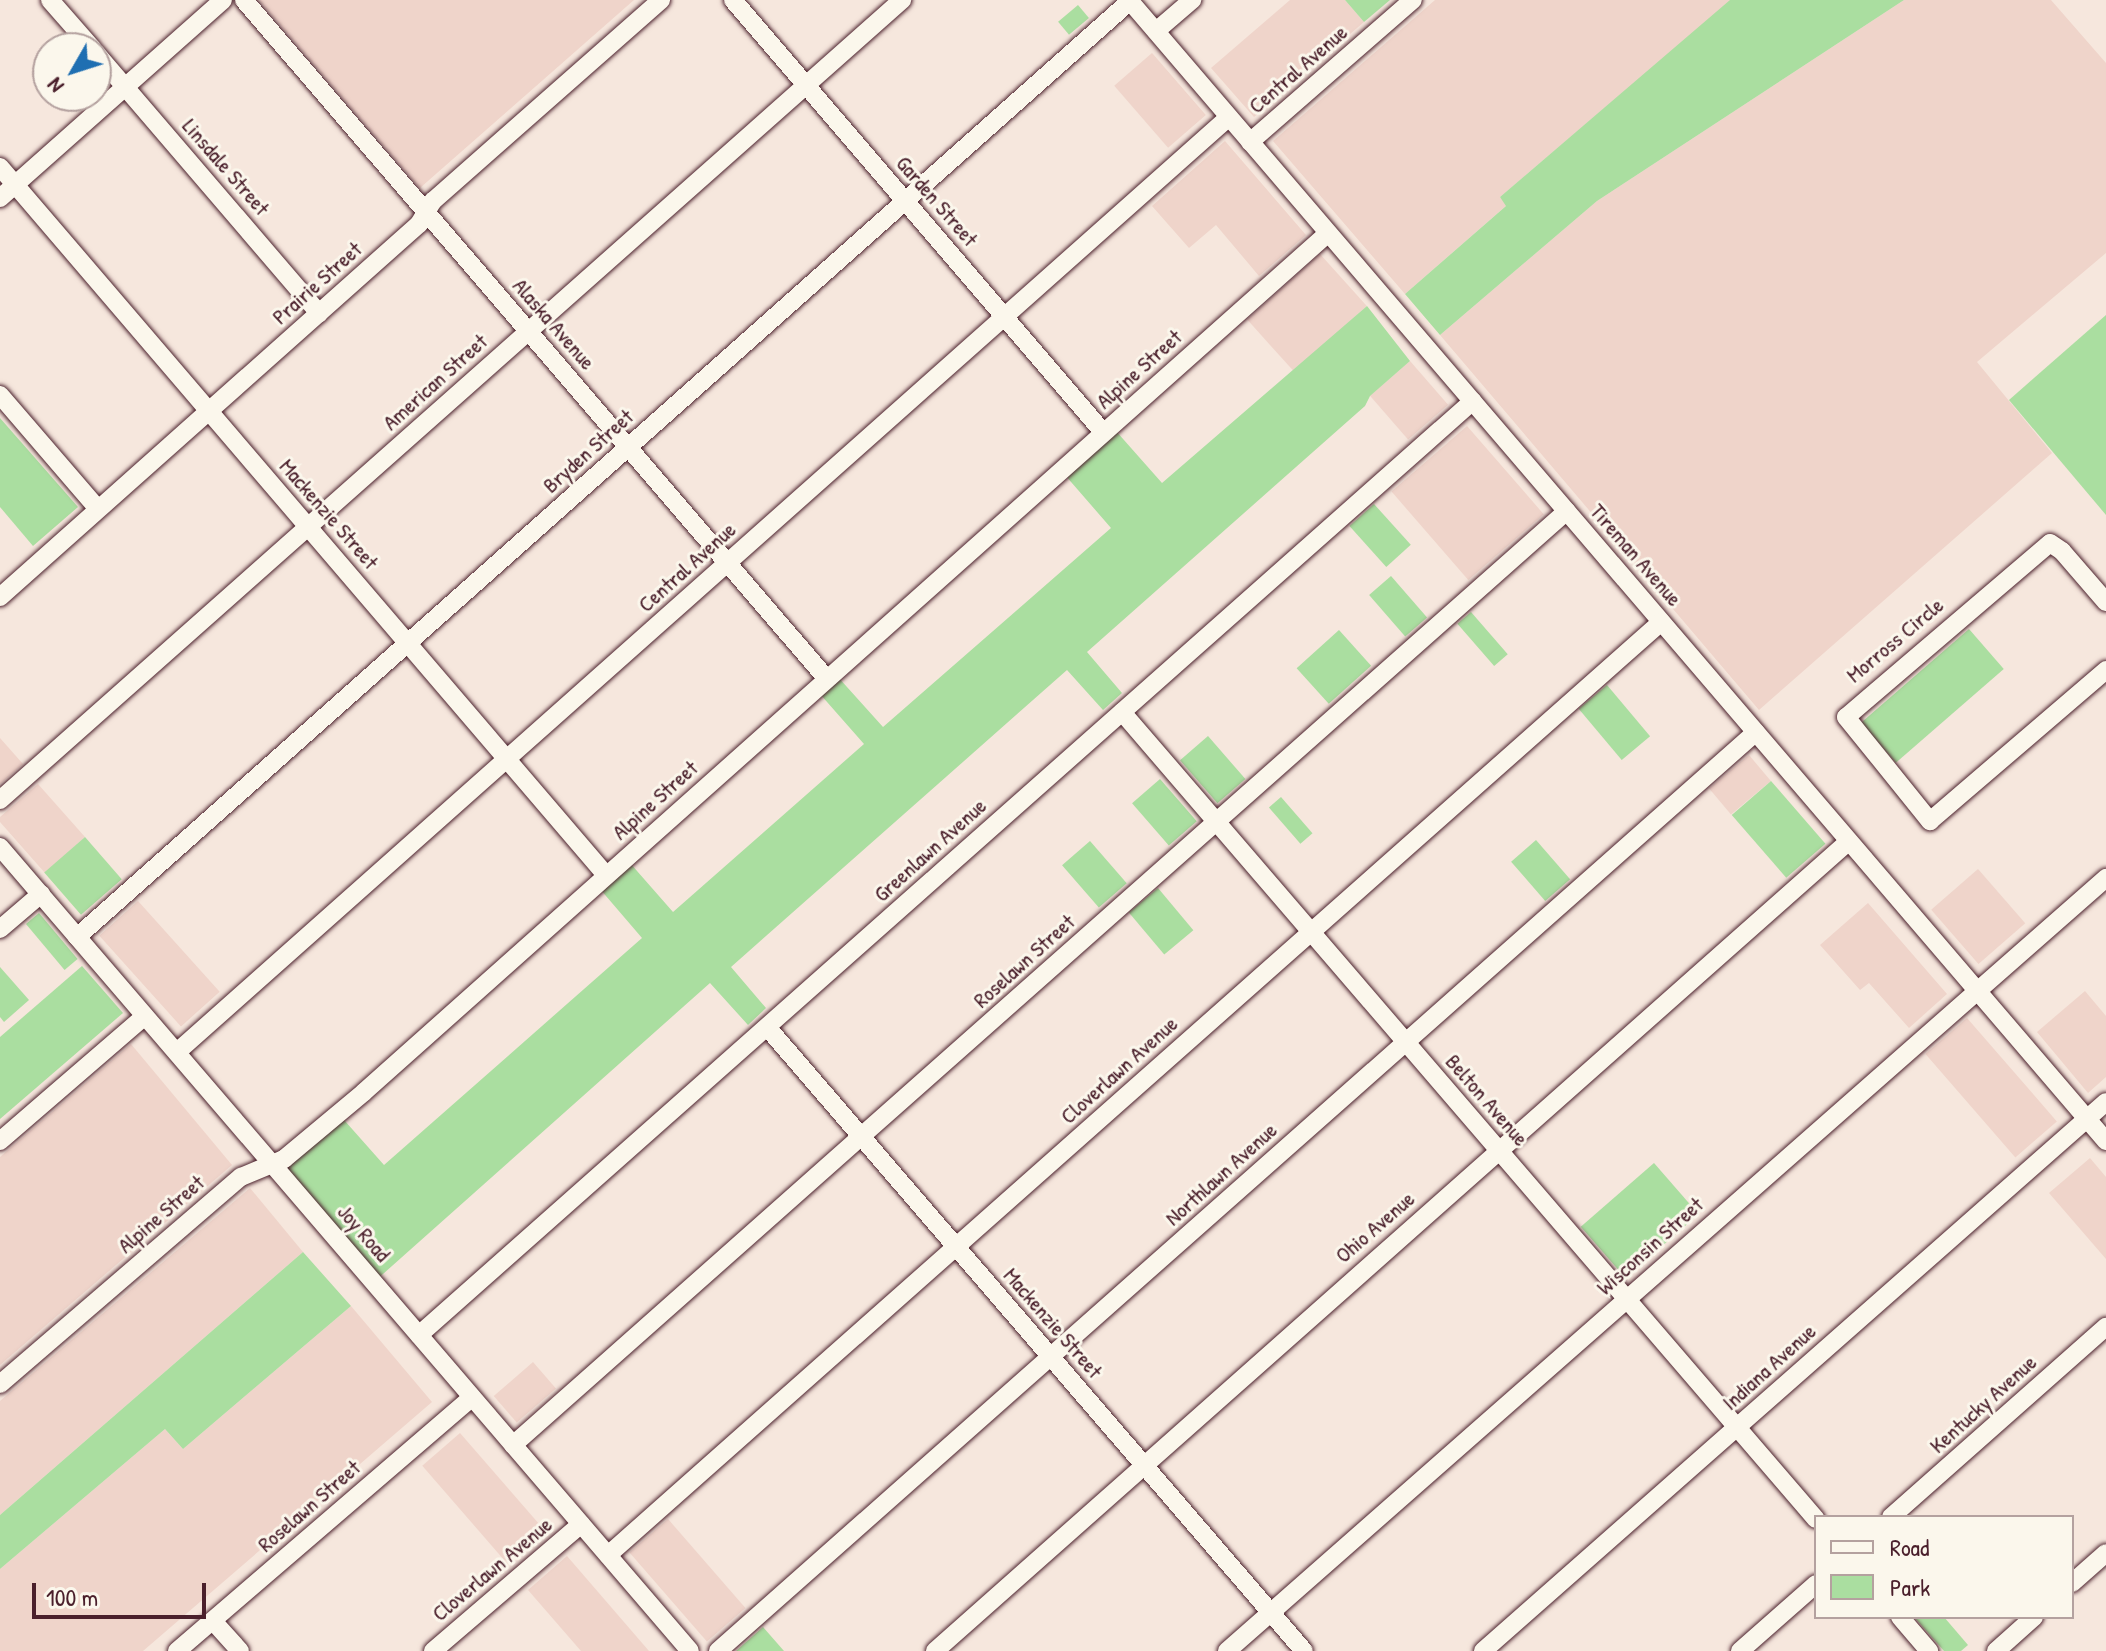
<!DOCTYPE html>
<style>
body{margin:0}
#map{position:relative;width:2106px;height:1651px;overflow:hidden;background:#f6e7dd;font-family:"Patrick Hand",sans-serif}
div>[style]{position:absolute}
.built>*{inset:0;background:#efd4ca;transform-origin:0 0}
.green>*{inset:0;background:#aadea0;transform-origin:0 0}
.roads{filter:drop-shadow(0 0 2px #4a1f2b) drop-shadow(0 0 2px #4a1f2b)}
.minor>*{height:18px;margin:-9px;padding:0 9px;transform-origin:9px;border-radius:9px;background:#fbf7ec}
span{translate:-50% -50%;white-space:nowrap;text-align:center;line-height:1.15;-webkit-text-stroke:6px #fbf7ec;paint-order:stroke}
.street-label{font-size:22px;color:#4a1f2b}
.legend{position:absolute;left:1814px;top:1515px;width:260px;height:104px;box-sizing:border-box;background:#fbf7ec;border:2px solid #b4a19f;margin:0;padding:10px 14px;list-style:none;font-size:24px;color:#4a1f2b}
.legend li{display:flex;align-items:center;gap:16px;height:40px}
.legend b{width:40px;border:2px solid #b4a19f}
.north{position:absolute;left:32px;top:32px;width:80px;height:80px;box-sizing:border-box;background:#fbf7ec;border:2px solid #b4a19f;border-radius:50%;rotate:231deg;font-size:22px;font-weight:700;line-height:32px;text-align:center;color:#4a1f2b}
.north::after{content:'';display:block;margin:auto;width:28px;height:36px;background:#1f6fb2;clip-path:polygon(50% 0,100% 100%,50% 72%,0 100%)}
.scale{position:absolute;left:32px;top:1583px;width:174px;height:36px;box-sizing:border-box;border:4px solid #4a1f2b;border-top:0;padding-left:10px;font-size:24px;line-height:28px;white-space:nowrap;color:#4a1f2b;-webkit-text-stroke:6px #fbf7ec;paint-order:stroke}
</style>
<div id="map">
<div class="built">
<i style="clip-path:polygon(259px 0,634px 0,420px 188px)"></i>
<i style="clip-path:polygon(1290px 0,1345px 0,1364px 22px,1254px 117px,1211px 68px)"></i>
<i style="clip-path:polygon(1435px 0,1732px 0,1500px 197px,1507px 205px,1405px 294px,1273px 141px)"></i>
<i style="clip-path:polygon(1904px 0,2051px 0,2106px 63px,2106px 253px,1977px 362px,2052px 453px,1759px 710px,1440px 335px,1597px 201px)"></i>
<i style="left:1152px;top:53px;width:82px;height:50px;rotate:49deg"></i>
<i style="clip-path:polygon(1225px 141px,1306px 235px,1259px 276px,1216px 225px,1189px 248px,1152px 206px)"></i>
<i style="left:1320px;top:254px;width:70px;height:98px;rotate:48deg"></i>
<i style="left:1410px;top:361px;width:58px;height:53px;rotate:49deg"></i>
<i style="left:1467px;top:426px;width:117px;height:100px;rotate:49deg"></i>
<i style="clip-path:polygon(0 738px,23px 764px,0 784px)"></i>
<i style="left:1749px;top:755px;width:34px;height:52px;rotate:50deg"></i>
<i style="clip-path:polygon(38px 784px,85px 837px,45px 873px,0 822px,0 817px)"></i>
<i style="left:1978px;top:869px;width:72px;height:62px;rotate:49deg"></i>
<i style="left:138px;top:901px;width:122px;height:52px;rotate:48deg"></i>
<i style="clip-path:polygon(1868px 903px,1947px 994px,1909px 1028px,1869px 983px,1860px 990px,1820px 945px)"></i>
<i style="clip-path:polygon(2085px 991px,2106px 1016px,2106px 1077px,2088px 1093px,2037px 1032px)"></i>
<i style="left:1967px;top:1018px;width:137px;height:55px;rotate:49deg"></i>
<i style="clip-path:polygon(131px 1044px,232px 1165px,0 1365px,0 1157px)"></i>
<i style="clip-path:polygon(2090px 1158px,2106px 1177px,2106px 1259px,2049px 1193px)"></i>
<i style="clip-path:polygon(250px 1188px,303px 1252px,0 1515px,0 1401px)"></i>
<i style="clip-path:polygon(351px 1306px,432px 1402px,143px 1651px,0 1651px,0 1569px,165px 1429px,183px 1449px)"></i>
<i style="left:533px;top:1362px;width:35px;height:52px;rotate:49deg"></i>
<i style="left:460px;top:1433px;width:130px;height:50px;rotate:49deg"></i>
<i style="left:668px;top:1519px;width:118px;height:51px;rotate:49deg"></i>
<i style="clip-path:polygon(567px 1556px,649px 1651px,581px 1651px,528px 1590px)"></i>
</div>
<div class="green">
<i style="clip-path:polygon(1345px 0,1390px 0,1364px 22px)"></i>
<i style="clip-path:polygon(1730px 0,1904px 0,1597px 201px,1440px 335px,1405px 294px,1506px 206px,1500px 197px)"></i>
<i style="left:1078px;top:5px;width:17px;height:26px;rotate:50deg"></i>
<i style="clip-path:polygon(1367px 306px,1410px 361px,1370px 396px,1365px 406px,1087px 652px,1122px 693px,1103px 710px,1067px 670px,731px 967px,766px 1008px,748px 1025px,710px 983px,374px 1282px,276px 1167px,337px 1112px,384px 1165px,642px 938px,600px 889px,630px 863px,673px 912px,864px 744px,820px 694px,838px 677px,883px 727px,1111px 528px,1065px 475px,1116px 431px,1162px 483px)"></i>
<i style="clip-path:polygon(2106px 315px,2106px 515px,2009px 400px)"></i>
<i style="clip-path:polygon(0 418px,78px 507px,33px 546px,0 507px)"></i>
<i style="left:1374px;top:504px;width:55px;height:33px;rotate:48deg"></i>
<i style="left:1391px;top:576px;width:55px;height:29px;rotate:49deg"></i>
<i style="left:1471px;top:612px;width:56px;height:18px;rotate:49deg"></i>
<i style="left:1969px;top:629px;width:53px;height:143px;rotate:49deg"></i>
<i style="left:1339px;top:630px;width:48px;height:57px;rotate:48deg"></i>
<i style="left:1607px;top:685px;width:67px;height:37px;rotate:50deg"></i>
<i style="left:1208px;top:736px;width:57px;height:37px;rotate:49deg"></i>
<i style="left:1160px;top:779px;width:56px;height:37px;rotate:49deg"></i>
<i style="left:1771px;top:781px;width:83px;height:52px;rotate:49deg"></i>
<i style="left:1281px;top:797px;width:48px;height:16px;rotate:49deg"></i>
<i style="left:85px;top:837px;width:56px;height:54px;rotate:49deg"></i>
<i style="left:1536px;top:840px;width:52px;height:33px;rotate:49deg"></i>
<i style="left:1090px;top:841px;width:56px;height:37px;rotate:49deg"></i>
<i style="left:1158px;top:888px;width:55px;height:38px;rotate:50deg"></i>
<i style="left:39px;top:913px;width:60px;height:17px;rotate:50deg"></i>
<i style="clip-path:polygon(82px 966px,123px 1013px,0 1119px,0 1037px)"></i>
<i style="clip-path:polygon(0 967px,29px 1000px,4px 1022px,0 1017px)"></i>
<i style="left:1654px;top:1163px;width:68px;height:97px;rotate:49deg"></i>
<i style="clip-path:polygon(303px 1252px,351px 1306px,183px 1449px,165px 1429px,0 1569px,0 1515px)"></i>
<i style="clip-path:polygon(1914px 1617px,1944px 1617px,1968px 1645px,1961px 1651px,1944px 1651px)"></i>
<i style="clip-path:polygon(763px 1627px,784px 1651px,736px 1651px)"></i>
</div>
<div class="roads">
<div class="minor">
<i style="left:50px;top:0;width:64px;rotate:48.8deg"></i>
<i style="left:244px;top:0;width:895px;rotate:49.35deg"></i>
<i style="left:733px;top:0;width:569px;rotate:49.42deg"></i>
<i style="left:1129px;top:0;width:1502px;rotate:49.43deg"></i>
<i style="left:1156px;top:31px;width:48px;rotate:-40.7deg"></i>
<i style="left:96px;top:53px;width:343px;rotate:49.4deg"></i>
<i style="left:1250px;top:142px;width:216px;rotate:-41.1deg"></i>
<i style="left:0;top:167px;width:932px;rotate:49.44deg"></i>
<i style="left:0;top:198px;width:298px;rotate:-41.6deg"></i>
<i style="left:0;top:395px;width:150px;rotate:49.3deg"></i>
<i style="left:0;top:597px;width:561px;rotate:-41.68deg"></i>
<i style="left:419px;top:224px;width:27px;rotate:-59deg"></i>
<i style="left:433px;top:201px;width:304px;rotate:-41.4deg"></i>
<i style="left:2106px;top:602px;width:67px;rotate:-130.8deg"></i>
<i style="left:2062px;top:551px;width:14px;rotate:-146deg"></i>
<i style="left:2050px;top:543px;width:268px;rotate:139.5deg"></i>
<i style="left:1846px;top:717px;width:134px;rotate:51.1deg"></i>
<i style="left:1930px;top:821px;width:232px;rotate:-40.6deg"></i>
<i style="left:1122px;top:712px;width:1064px;rotate:49.31deg"></i>
<i style="left:0;top:800px;width:1206px;rotate:-41.57deg"></i>
<i style="left:0;top:847px;width:1059px;rotate:49.36deg"></i>
<i style="left:0;top:929px;width:54px;rotate:-40.5deg"></i>
<i style="left:77px;top:937px;width:1409px;rotate:-41.63deg"></i>
<i style="left:767px;top:1027px;width:823px;rotate:49.29deg"></i>
<i style="left:177px;top:1052px;width:1407px;rotate:-41.63deg"></i>
<i style="left:0;top:1141px;width:191px;rotate:-40.8deg"></i>
<i style="left:419px;top:1335px;width:1408px;rotate:-41.55deg"></i>
<i style="left:0;top:1384px;width:318px;rotate:-40.7deg"></i>
<i style="left:241px;top:1177px;width:47px;rotate:-22.7deg"></i>
<i style="left:284px;top:1159px;width:104px;rotate:-39.9deg"></i>
<i style="left:364px;top:1092px;width:1291px;rotate:-41.7deg"></i>
<i style="left:513px;top:1445px;width:1408px;rotate:-41.55deg"></i>
<i style="left:1891px;top:1517px;width:287px;rotate:-41.5deg"></i>
<i style="left:608px;top:1555px;width:1407px;rotate:-41.54deg"></i>
<i style="left:2072px;top:1583px;width:45px;rotate:-41.4deg"></i>
<i style="left:1900px;top:1617px;width:45px;rotate:49.5deg"></i>
<i style="left:213px;top:1621px;width:40px;rotate:48deg"></i>
<i style="left:177px;top:1651px;width:389px;rotate:-40.7deg"></i>
<i style="left:433px;top:1651px;width:195px;rotate:-40.6deg"></i>
<i style="left:718px;top:1651px;width:1386px;rotate:-41.52deg"></i>
<i style="left:935px;top:1651px;width:1221px;rotate:-41.55deg"></i>
<i style="left:1227px;top:1651px;width:1171px;rotate:-41.33deg"></i>
<i style="left:1483px;top:1651px;width:830px;rotate:-41.39deg"></i>
<i style="left:1740px;top:1651px;width:101px;rotate:-41.4deg"></i>
<i style="left:1996px;top:1651px;width:51px;rotate:-41.8deg"></i>
</div>
</div>
<div class="street-label">
<span style="left:1298px;top:69px;rotate:-41deg">Central Avenue</span>
<span style="left:226px;top:167px;rotate:49deg">Linsdale Street</span>
<span style="left:937px;top:201px;rotate:49deg">Garden Street</span>
<span style="left:317px;top:283px;rotate:-42deg">Prairie Street</span>
<span style="left:554px;top:324px;rotate:49deg">Alaska Avenue</span>
<span style="left:1139px;top:369px;rotate:-42deg">Alpine Street</span>
<span style="left:435px;top:382px;rotate:-42deg">American Street</span>
<span style="left:588px;top:451px;rotate:-42deg">Bryden Street</span>
<span style="left:329px;top:514px;rotate:49deg">Mackenzie Street</span>
<span style="left:1636px;top:555px;rotate:49deg">Tireman Avenue</span>
<span style="left:687px;top:567px;rotate:-42deg">Central Avenue</span>
<span style="left:1895px;top:640px;rotate:-40deg">Morross Circle</span>
<span style="left:655px;top:800px;rotate:-42deg">Alpine Street</span>
<span style="left:930px;top:850px;rotate:-42deg">Greenlawn Avenue</span>
<span style="left:1024px;top:961px;rotate:-42deg">Roselawn Street</span>
<span style="left:1119px;top:1070px;rotate:-42deg">Cloverlawn Avenue</span>
<span style="left:1487px;top:1100px;rotate:49deg">Belton Avenue</span>
<span style="left:1221px;top:1174px;rotate:-42deg">Northlawn Avenue</span>
<span style="left:161px;top:1214px;rotate:-41deg">Alpine Street</span>
<span style="left:1375px;top:1227px;rotate:-41deg">Ohio Avenue</span>
<span style="left:364px;top:1233px;rotate:49deg">Joy Road</span>
<span style="left:1650px;top:1246px;rotate:-42deg">Wisconsin Street</span>
<span style="left:1053px;top:1323px;rotate:49deg">Mackenzie Street</span>
<span style="left:1769px;top:1367px;rotate:-42deg">Indiana Avenue</span>
<span style="left:1983px;top:1404px;rotate:-42deg">Kentucky Avenue</span>
<span style="left:309px;top:1506px;rotate:-41deg">Roselawn Street</span>
<span style="left:492px;top:1569px;rotate:-40deg">Cloverlawn Avenue</span>
</div>
<ul class="legend">
<li><b style="height:10px;background:#fbf7ec"></b>Road</li>
<li><b style="height:22px;background:#aadea0"></b>Park</li>
</ul>
<div class="north">N</div>
<div class="scale">100 m</div>
</div>
